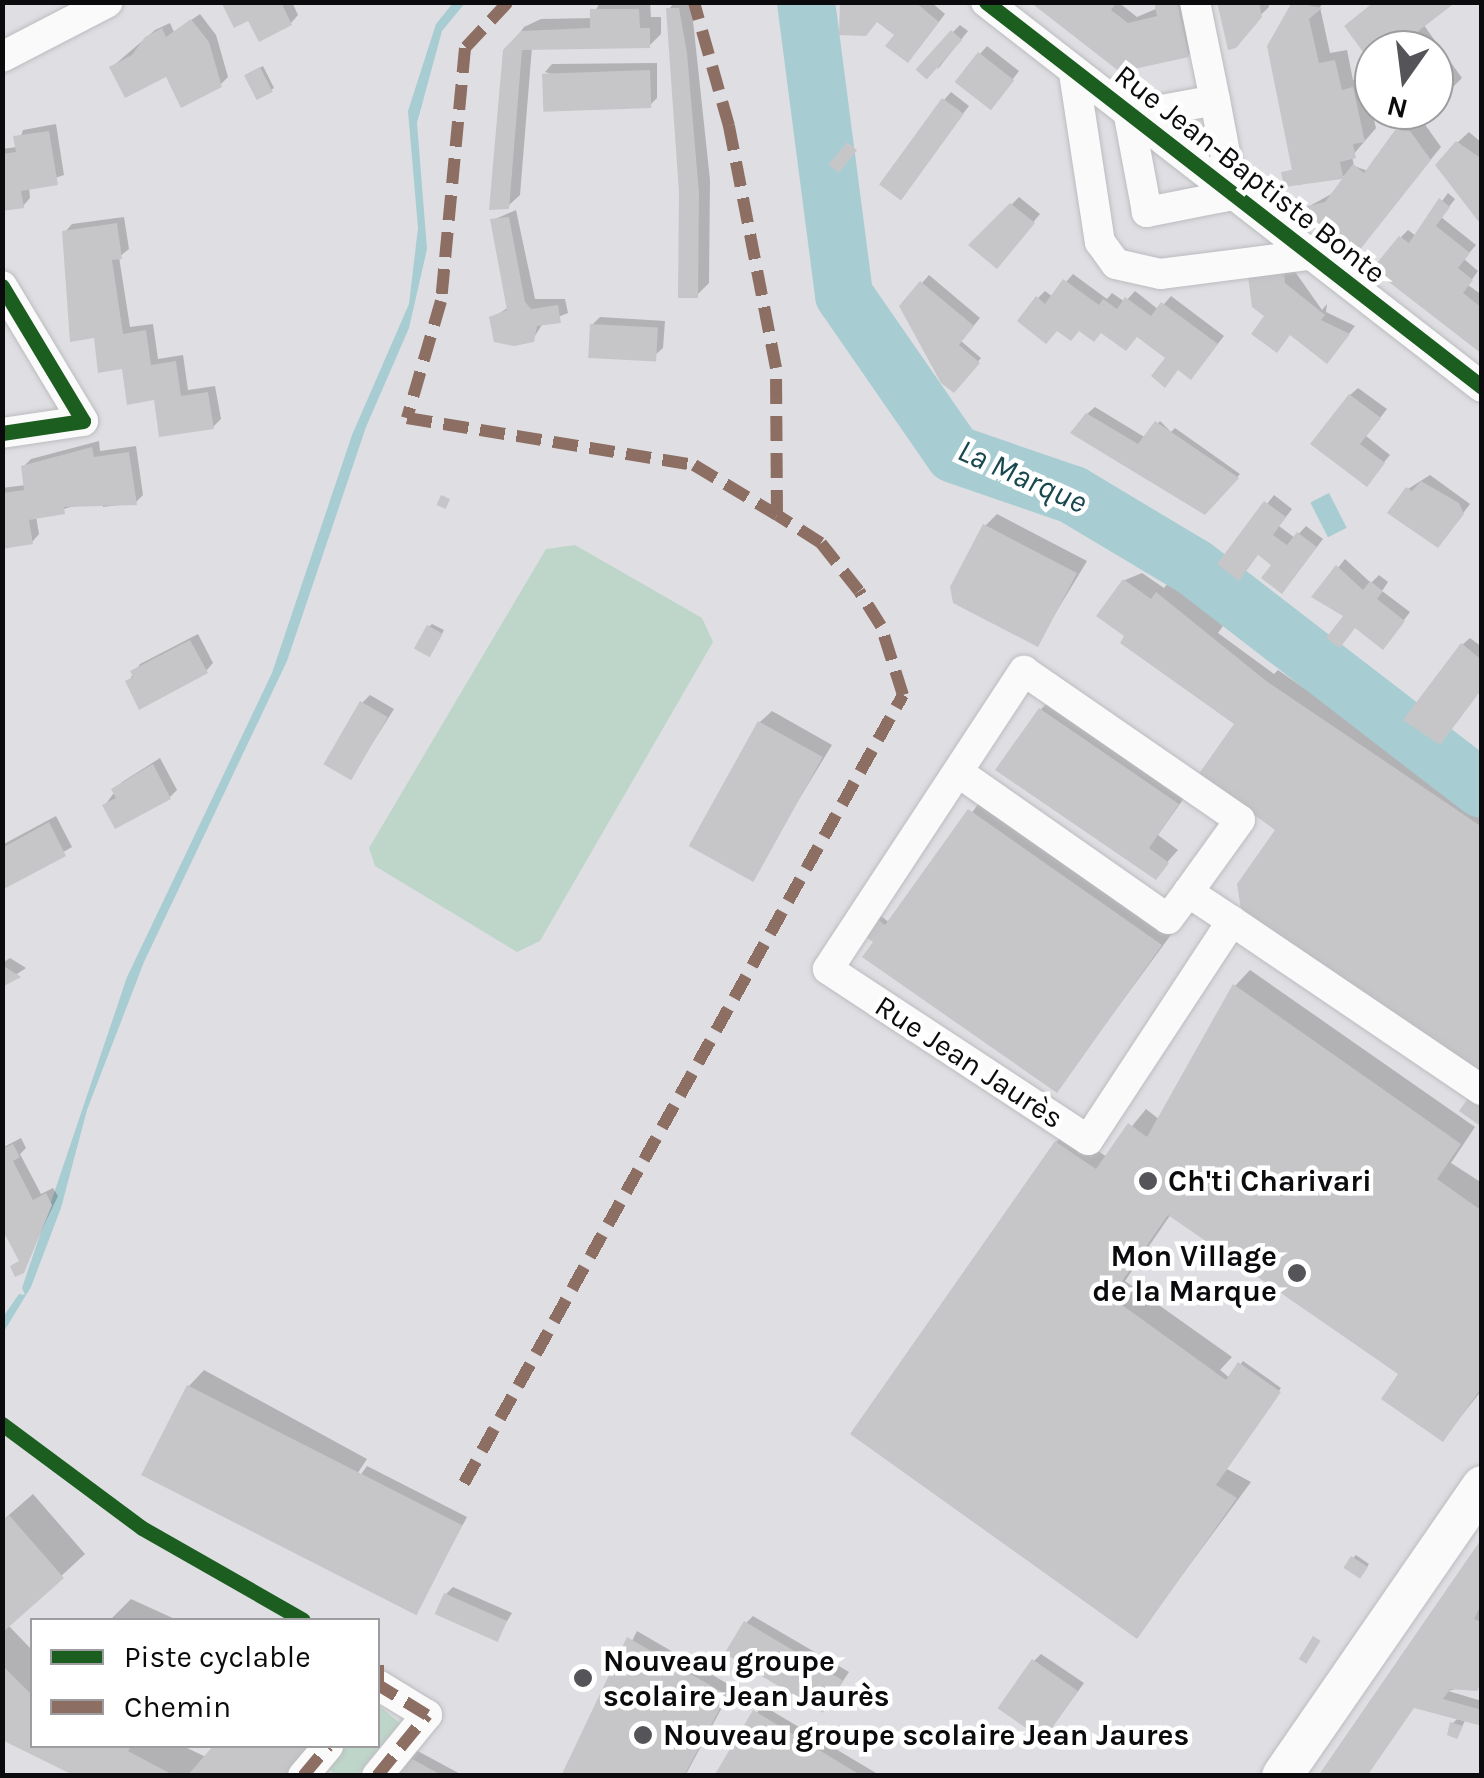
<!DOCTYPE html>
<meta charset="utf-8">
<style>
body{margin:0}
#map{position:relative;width:1484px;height:1778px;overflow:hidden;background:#dfdfe3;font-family:Karla,sans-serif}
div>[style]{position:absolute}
.green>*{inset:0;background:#bed5ca}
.water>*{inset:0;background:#a7ccd2;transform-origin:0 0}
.shadow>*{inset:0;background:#0003}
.river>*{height:58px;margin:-29px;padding:0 29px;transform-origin:29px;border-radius:29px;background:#a7ccd2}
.building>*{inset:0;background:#c6c6c9;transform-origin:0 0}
.roads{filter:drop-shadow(0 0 2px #bbbcbf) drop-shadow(0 0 2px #bbbcbf)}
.minor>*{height:30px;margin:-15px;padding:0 15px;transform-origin:15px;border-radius:15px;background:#fafafb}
.major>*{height:40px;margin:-20px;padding:0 20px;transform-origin:20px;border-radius:20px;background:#fafafb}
.quiet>*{height:12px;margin-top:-6px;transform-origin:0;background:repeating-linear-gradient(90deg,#8d6e63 0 25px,transparent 0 37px)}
.cycleway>*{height:15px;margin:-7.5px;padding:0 7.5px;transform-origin:7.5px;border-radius:7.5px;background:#1b5e20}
.dots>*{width:28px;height:28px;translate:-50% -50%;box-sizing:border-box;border:5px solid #fff;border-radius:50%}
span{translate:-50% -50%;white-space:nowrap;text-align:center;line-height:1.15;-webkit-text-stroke:9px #fff;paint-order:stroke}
.street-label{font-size:30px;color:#0b0b0e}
.poi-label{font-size:30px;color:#0b0b0e;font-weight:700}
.left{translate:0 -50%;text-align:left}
.right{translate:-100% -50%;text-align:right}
.water-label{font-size:32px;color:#18484e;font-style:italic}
.frame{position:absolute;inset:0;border:5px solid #0b0b0e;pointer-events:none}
.legend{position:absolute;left:30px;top:1618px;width:350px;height:130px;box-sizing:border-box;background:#fff;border:2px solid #9d9d9f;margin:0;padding:12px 18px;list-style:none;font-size:30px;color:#0b0b0e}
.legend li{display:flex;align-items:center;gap:20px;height:50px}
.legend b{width:50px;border:2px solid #9d9d9f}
.north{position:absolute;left:1354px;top:30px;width:100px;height:100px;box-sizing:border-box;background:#fff;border:2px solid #9d9d9f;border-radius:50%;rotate:194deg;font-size:28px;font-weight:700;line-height:40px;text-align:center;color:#0b0b0e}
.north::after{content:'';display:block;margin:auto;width:35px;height:45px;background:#555559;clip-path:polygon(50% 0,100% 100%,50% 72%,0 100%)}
</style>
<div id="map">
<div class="green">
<i style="clip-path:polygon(575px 545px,702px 618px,713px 642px,540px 941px,517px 952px,375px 866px,369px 848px,546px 549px)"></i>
<i style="clip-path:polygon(378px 1705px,400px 1723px,357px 1775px,336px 1775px,327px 1768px,345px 1746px,378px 1746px)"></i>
</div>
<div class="water">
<i style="clip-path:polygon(453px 3px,465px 3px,442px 31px,417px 123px,427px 249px,409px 328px,366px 427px,287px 661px,144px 962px,87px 1110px,61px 1208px,31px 1287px,3px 1333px,3px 1317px,19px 1294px,25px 1295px,22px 1288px,127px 977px,272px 673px,352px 435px,409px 304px,418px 228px,408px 111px,436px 24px)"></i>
<i style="left:1329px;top:493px;width:39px;height:21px;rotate:63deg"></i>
</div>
<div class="shadow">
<i style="clip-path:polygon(223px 2px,292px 2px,298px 15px,291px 23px,249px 18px)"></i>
<i style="clip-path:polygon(600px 2px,650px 2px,651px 17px,661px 17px,661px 34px,649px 46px,532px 47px,520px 195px,508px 206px,503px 57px,524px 27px,541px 19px,592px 18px)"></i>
<i style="clip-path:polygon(675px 2px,691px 2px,710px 180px,709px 283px,697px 295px,669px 9px)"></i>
<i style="clip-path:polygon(842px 2px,931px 2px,945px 14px,915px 53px,878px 19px)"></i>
<i style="clip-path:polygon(1034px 2px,1118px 2px,1137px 17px,1158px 8px,1157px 2px,1190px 2px,1199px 43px,1188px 55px)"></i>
<i style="clip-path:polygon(1219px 2px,1268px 2px,1269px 7px,1229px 45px)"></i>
<i style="clip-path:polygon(1295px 2px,1324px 2px,1320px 7px,1330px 53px,1347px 50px,1353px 80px,1364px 77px,1376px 128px,1352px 156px,1354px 166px,1368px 171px,1397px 132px,1416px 120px,1408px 110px,1430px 110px,1421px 119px,1441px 147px,1355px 253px,1306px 208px,1335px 192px,1348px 175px,1298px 185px,1284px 173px,1294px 169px,1269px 46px)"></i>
<i style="clip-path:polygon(1374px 2px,1423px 24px,1462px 78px,1434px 106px,1434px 50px,1374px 50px,1374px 63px,1347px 26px)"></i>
<i style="clip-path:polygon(200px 14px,216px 35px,228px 77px,220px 85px,112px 67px,155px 30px,170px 23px,174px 32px)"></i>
<i style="clip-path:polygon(960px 25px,968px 31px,937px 70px,953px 32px)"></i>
<i style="clip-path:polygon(987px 46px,1019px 71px,998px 99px,980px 54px)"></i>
<i style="clip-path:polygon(657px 63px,657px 98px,650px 105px,545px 72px,552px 64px)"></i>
<i style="clip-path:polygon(263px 66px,274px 88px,271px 90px,250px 73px)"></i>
<i style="clip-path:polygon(951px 92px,969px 106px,936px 148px,944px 100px)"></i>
<i style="clip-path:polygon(56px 124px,64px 175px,29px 187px,30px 198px,23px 206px,2px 209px,2px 149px,17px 147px,23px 130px)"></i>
<i style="clip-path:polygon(1469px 132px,1482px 143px,1482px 222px,1457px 143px)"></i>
<i style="clip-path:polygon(1448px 193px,1455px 199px,1441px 217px,1476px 245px,1464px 259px,1478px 271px,1468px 285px,1482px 295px,1482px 350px,1401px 237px,1408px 230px,1416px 236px)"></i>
<i style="clip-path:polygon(1019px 197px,1040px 214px,1004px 258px,972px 245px)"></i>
<i style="clip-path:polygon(516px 210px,535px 299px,565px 299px,568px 313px,543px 323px,533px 339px,492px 318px,509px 307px,493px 220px)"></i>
<i style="clip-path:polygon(124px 217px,129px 249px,119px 257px,130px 327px,153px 324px,158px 359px,183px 355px,188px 390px,215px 386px,221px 419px,213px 427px,157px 397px,96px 335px,65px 232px,72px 224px)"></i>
<i style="clip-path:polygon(1291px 266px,1322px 310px,1327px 304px,1326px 312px,1355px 326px,1334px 353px,1254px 306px)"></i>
<i style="clip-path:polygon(1073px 274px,1107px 299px,1112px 293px,1125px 302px,1135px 291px,1159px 310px,1171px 296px,1224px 336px,1198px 369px,1179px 368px,1138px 334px,1080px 328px,1070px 338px,1038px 298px,1045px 291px,1053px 297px)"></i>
<i style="clip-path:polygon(929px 275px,980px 318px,961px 341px,981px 358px,954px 390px,902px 306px)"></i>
<i style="clip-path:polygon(600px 317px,665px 321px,663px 348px,655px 355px,592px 325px)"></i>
<i style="clip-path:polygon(1358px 388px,1387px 409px,1366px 436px,1390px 455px,1367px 483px,1350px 395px)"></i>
<i style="clip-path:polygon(1095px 407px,1146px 438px,1160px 421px,1171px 432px,1175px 428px,1240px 474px,1212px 505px,1087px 414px)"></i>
<i style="clip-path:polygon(99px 441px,100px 451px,136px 446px,143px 495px,135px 503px,103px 507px,102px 499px,36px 516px,39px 534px,32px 542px,4px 546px,2px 573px,2px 488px,26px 485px,23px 467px,31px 459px)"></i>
<i style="clip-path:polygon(1430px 475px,1470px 504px,1445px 537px,1408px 489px)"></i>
<i style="clip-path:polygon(1274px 495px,1292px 509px,1279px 526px,1295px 538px,1306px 526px,1323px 539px,1289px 583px,1259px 553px,1221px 563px)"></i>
<i style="clip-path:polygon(997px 514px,1087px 561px,1037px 644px,985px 526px)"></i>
<i style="clip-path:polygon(1345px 559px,1371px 583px,1379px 575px,1388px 582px,1382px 591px,1410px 612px,1390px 639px,1315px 597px)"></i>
<i style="clip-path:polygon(1142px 573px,1164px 588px,1169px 582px,1225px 623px,1218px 633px,1274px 674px,1278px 670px,1355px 724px,1363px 716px,1482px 800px,1482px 1074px,1279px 830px,1237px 724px,1100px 616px,1125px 580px)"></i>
<i style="clip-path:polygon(432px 624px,444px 630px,432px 652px,429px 627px)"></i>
<i style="clip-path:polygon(198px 634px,213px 663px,206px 671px,128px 682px,140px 664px)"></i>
<i style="clip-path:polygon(1470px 638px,1482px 647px,1482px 688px,1462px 645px)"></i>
<i style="clip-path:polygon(370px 695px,394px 709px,351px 777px,362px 703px)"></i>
<i style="clip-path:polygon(1053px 698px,1189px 791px,1158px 835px,1178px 850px,1155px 876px,1041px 709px)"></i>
<i style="clip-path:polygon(772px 711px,832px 745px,751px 878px,760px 722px)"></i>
<i style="clip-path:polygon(160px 758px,177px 790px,170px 797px,105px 805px,122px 782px)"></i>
<i style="clip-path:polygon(985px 795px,1176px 928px,1057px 1090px,876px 942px,878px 914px,890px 923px)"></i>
<i style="clip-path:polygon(56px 816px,72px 847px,2px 887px,2px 845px)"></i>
<i style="clip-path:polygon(10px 958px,26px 968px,2px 984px,2px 963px)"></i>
<i style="clip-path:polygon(1250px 970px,1475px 1127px,1451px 1163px,1482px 1183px,1482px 1390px,1443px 1439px,1402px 1374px,1171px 1214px,1125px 1281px,1232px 1357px,1220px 1370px,1230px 1378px,1243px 1361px,1281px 1388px,1225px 1468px,1251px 1482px,1137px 1636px,1056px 1142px,1068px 1131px,1107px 1157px,1146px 1109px,1160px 1120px,1235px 986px)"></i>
<i style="clip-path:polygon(21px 1138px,26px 1148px,20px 1154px,41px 1194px,53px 1188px,58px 1196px,22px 1271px,13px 1267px,21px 1259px,2px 1224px,2px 1148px)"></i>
<i style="clip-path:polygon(204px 1370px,367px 1459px,312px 1542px,367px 1466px,467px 1517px,415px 1613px,308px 1559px,311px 1549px,304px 1556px,144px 1473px,189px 1386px)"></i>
<i style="clip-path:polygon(33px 1494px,85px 1554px,8px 1625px,32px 1650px,32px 1746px,183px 1746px,206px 1757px,216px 1746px,314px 1746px,290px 1776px,81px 1776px,2px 1737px,2px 1521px)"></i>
<i style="clip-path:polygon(1482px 1547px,1482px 1682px,1448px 1691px,1482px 1701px,1482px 1723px,1466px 1719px,1457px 1736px,1452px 1724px,1459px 1717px,1415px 1706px)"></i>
<i style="clip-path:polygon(1356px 1555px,1369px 1564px,1363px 1574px,1353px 1558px)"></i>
<i style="clip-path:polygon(453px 1587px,512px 1613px,496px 1639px,446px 1594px)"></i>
<i style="clip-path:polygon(131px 1599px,177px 1620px,110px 1620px)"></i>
<i style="clip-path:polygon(753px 1616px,849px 1672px,824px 1710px,746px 1623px)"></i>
<i style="clip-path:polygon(637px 1631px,733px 1687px,685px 1776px,564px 1776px)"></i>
<i style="clip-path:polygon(1041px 1654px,1084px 1683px,1045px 1737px,1034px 1661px)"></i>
<i style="clip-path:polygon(762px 1705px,881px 1776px,717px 1776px)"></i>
<i style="clip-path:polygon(414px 1749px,464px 1776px,391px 1776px)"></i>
</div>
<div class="river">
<i style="left:806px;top:2px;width:295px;rotate:82.6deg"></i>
<i style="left:844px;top:295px;width:193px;rotate:55.3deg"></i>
<i style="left:954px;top:454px;width:126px;rotate:19deg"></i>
<i style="left:1073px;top:495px;width:142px;rotate:30.9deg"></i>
<i style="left:1195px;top:568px;width:362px;rotate:37.6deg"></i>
</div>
<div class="building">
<i style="clip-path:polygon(221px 2px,281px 2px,292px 25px,259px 42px,248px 21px,234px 28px)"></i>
<i style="clip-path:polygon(840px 2px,915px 2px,939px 22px,908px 63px,885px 46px,894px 35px,877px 22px,866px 36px,839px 35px)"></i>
<i style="clip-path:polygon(1030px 2px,1117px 2px,1111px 10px,1128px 23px,1157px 16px,1154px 2px,1177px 2px,1189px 57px,1120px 72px)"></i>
<i style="clip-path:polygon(1217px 2px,1259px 2px,1262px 17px,1236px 48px,1228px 50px)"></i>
<i style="clip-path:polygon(1292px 2px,1322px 8px,1309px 19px,1319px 63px,1335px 60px,1342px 90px,1353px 87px,1365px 142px,1353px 144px,1356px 158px,1340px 162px,1343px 177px,1353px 164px,1364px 173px,1395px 130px,1410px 131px,1431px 160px,1355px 256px,1301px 214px,1304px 207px,1325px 202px,1342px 179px,1284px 187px,1281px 172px,1292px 170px,1267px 46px)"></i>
<i style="clip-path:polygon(1374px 2px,1456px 2px,1412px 36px,1422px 50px,1374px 50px,1374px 67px,1344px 26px)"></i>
<i style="clip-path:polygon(666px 8px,679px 8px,687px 53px,699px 193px,698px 298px,678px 298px,679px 192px)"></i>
<i style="clip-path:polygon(590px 9px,639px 9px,640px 28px,650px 28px,650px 48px,522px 50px,509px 209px,489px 210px,503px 50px,521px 31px,590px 28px)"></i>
<i style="clip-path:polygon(191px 19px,209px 42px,222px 87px,181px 108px,166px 77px,125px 98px,109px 67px,132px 55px,145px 37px,162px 28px,166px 37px)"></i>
<i style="left:951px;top:30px;width:15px;height:53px;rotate:42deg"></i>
<i style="left:978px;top:52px;width:46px;height:38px;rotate:38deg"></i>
<i style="left:260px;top:67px;width:28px;height:18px;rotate:63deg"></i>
<i style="clip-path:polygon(1434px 67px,1452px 92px,1434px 109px)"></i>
<i style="left:650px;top:70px;width:38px;height:108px;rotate:88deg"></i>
<i style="left:942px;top:98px;width:27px;height:107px;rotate:36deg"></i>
<i style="clip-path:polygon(1405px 110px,1433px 110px,1417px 126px)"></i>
<i style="clip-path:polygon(49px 131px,58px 185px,21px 191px,24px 208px,2px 211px,2px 154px,16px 152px,13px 136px)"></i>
<i style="clip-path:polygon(1456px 141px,1482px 159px,1482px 226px,1435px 165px)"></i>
<i style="left:847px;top:142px;width:13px;height:29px;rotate:39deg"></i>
<i style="clip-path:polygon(1439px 198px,1450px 207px,1436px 226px,1470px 253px,1458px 268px,1473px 280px,1463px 293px,1482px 308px,1482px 354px,1372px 269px,1399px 236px,1409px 243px)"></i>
<i style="clip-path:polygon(1010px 203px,1035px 223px,997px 269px,968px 245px)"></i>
<i style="clip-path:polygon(509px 217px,525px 302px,531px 309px,558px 305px,561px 323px,537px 326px,534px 342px,514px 346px,494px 342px,489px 317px,507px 310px,490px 219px)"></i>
<i style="clip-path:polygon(117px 223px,122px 259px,112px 260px,123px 334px,146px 330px,151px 365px,176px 361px,181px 396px,208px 392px,214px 429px,159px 437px,154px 400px,127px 405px,122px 369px,98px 373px,94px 338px,70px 342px,62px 231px)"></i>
<i style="clip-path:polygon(1284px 272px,1285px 283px,1325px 315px,1321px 320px,1350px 334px,1327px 364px,1290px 335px,1277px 353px,1251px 334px,1264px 316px,1252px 307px,1248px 276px)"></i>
<i style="clip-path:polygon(1063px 279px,1099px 305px,1103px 299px,1117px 309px,1125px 297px,1151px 316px,1161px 302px,1218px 344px,1191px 380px,1178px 370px,1165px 388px,1151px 376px,1165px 358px,1137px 337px,1126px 351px,1101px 333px,1094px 342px,1079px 331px,1071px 341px,1057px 331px,1046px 344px,1017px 321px,1036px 296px,1045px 304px)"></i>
<i style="clip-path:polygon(920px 281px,974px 326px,959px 345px,980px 363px,954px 393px,941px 383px,899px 306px)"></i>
<i style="left:590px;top:324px;width:68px;height:34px;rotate:3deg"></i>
<i style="clip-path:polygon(1349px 394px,1381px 418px,1360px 444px,1385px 463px,1367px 487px,1310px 444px)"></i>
<i style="clip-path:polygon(1086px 413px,1138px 444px,1155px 421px,1239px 478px,1205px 515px,1070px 433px)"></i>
<i style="clip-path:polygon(92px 447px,94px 457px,129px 452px,137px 505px,64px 507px,65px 514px,29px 520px,33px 544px,2px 549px,2px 493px,24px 490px,21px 466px)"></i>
<i style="clip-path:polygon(1421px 481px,1459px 503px,1464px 514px,1438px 548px,1387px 513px,1406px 487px,1412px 491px)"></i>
<i style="left:441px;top:495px;width:10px;height:11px;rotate:24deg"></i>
<i style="clip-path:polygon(1264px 501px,1286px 517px,1273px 535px,1287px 545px,1297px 532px,1317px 547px,1282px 594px,1261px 578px,1271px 565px,1258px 555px,1239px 581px,1217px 564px)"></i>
<i style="clip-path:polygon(983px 524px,1077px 573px,1038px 647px,953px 603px,950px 587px)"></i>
<i style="clip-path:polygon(1336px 565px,1363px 590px,1370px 581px,1383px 591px,1377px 599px,1405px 621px,1383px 650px,1355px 628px,1340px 648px,1326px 638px,1343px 616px,1311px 597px)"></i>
<i style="clip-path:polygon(1123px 579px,1151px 599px,1156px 592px,1265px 680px,1482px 827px,1482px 1077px,1241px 910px,1237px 884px,1275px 830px,1198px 775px,1234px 724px,1120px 643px,1124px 636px,1096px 616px)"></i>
<i style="left:427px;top:625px;width:18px;height:27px;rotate:29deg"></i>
<i style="clip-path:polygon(190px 640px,208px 673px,139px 710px,125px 681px,133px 677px,130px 671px)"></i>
<i style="clip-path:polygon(1461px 643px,1482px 660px,1482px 689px,1440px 745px,1403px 720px)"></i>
<i style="left:360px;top:701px;width:32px;height:73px;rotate:30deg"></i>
<i style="clip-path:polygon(1039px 708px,1179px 804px,1149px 848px,1169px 863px,1156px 880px,995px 770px)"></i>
<i style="left:758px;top:721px;width:74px;height:143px;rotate:29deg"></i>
<i style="clip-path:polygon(153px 764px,171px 799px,115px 829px,102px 805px,116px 798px,111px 789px)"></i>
<i style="clip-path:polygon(968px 809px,1162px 945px,1057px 1093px,862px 957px,873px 942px,860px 933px,873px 916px,885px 925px)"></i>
<i style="clip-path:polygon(49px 822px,66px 856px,2px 890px,2px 848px)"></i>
<i style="clip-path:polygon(2px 965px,21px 977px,2px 987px)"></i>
<i style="clip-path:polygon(1233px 984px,1461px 1144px,1437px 1179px,1482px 1211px,1482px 1387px,1443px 1442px,1381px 1399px,1398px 1374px,1168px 1215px,1111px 1297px,1226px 1380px,1238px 1362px,1281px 1392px,1216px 1485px,1237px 1498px,1137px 1639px,850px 1434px,1055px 1141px,1096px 1169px,1128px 1123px,1147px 1137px)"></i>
<i style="clip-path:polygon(1469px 1097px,1482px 1106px,1482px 1127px,1459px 1111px)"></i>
<i style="clip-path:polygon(13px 1144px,20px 1157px,13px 1161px,33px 1200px,46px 1193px,52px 1205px,24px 1273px,15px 1277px,10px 1266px,19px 1261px,2px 1229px,2px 1149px)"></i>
<i style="left:187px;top:1385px;width:309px;height:101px;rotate:27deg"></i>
<i style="clip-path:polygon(9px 1515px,64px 1578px,2px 1633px,2px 1521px)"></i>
<i style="clip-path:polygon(1482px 1538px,1482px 1603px,1474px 1619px,1482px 1622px,1482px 1680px,1477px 1691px,1450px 1689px,1443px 1699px,1482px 1710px,1482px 1726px,1414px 1708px,1367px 1776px,1318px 1776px)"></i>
<i style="left:1351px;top:1556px;width:20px;height:14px;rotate:33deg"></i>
<i style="left:444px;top:1593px;width:69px;height:23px;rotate:24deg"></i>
<i style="left:744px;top:1621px;width:115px;height:38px;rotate:31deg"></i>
<i style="left:1313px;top:1636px;width:9px;height:27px;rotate:32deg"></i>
<i style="clip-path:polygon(627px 1637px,727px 1695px,684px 1776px,561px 1776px)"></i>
<i style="left:1032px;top:1659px;width:56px;height:60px;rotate:35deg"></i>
<i style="clip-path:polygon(2px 1665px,32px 1695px,32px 1746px,131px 1746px,128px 1751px,175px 1776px,75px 1776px,2px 1740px)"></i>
<i style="clip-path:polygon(753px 1710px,862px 1776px,714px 1776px)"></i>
<i style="clip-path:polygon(1450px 1722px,1463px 1726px,1457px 1739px,1447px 1735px)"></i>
<i style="clip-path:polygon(213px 1746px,312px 1746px,288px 1776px,187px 1776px)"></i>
<i style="clip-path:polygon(405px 1755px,443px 1776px,388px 1776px)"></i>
</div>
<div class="roads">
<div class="minor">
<i style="left:986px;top:2px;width:628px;rotate:37.82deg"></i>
<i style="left:1195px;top:2px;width:100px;rotate:78.5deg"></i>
<i style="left:2px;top:57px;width:119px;rotate:-27.4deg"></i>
<i style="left:1074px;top:73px;width:171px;rotate:81.3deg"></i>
<i style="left:1100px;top:242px;width:27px;rotate:54deg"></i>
<i style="left:1116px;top:264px;width:45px;rotate:12.8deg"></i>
<i style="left:1160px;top:274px;width:150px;rotate:-7.3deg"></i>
<i style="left:1215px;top:100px;width:97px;rotate:79.3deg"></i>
<i style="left:1233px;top:195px;width:88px;rotate:168.8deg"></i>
<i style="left:1147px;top:212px;width:98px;rotate:-100.6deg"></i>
<i style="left:1129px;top:116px;width:87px;rotate:-10.5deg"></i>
<i style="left:2px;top:286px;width:157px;rotate:59deg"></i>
<i style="left:83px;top:421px;width:82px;rotate:171.6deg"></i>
<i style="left:958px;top:772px;width:256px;rotate:35deg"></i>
<i style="left:1168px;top:919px;width:34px;rotate:-53deg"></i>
<i style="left:1232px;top:921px;width:262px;rotate:123.3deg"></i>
<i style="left:1088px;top:1140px;width:311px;rotate:-146.7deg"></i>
<i style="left:828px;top:969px;width:357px;rotate:-56.7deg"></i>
<i style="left:1024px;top:671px;width:262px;rotate:34.6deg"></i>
<i style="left:1240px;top:820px;width:89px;rotate:125.8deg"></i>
<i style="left:1188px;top:892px;width:53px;rotate:33.4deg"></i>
<i style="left:1232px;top:921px;width:302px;rotate:34.1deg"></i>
<i style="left:303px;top:1776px;width:39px;rotate:-50deg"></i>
<i style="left:377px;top:1776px;width:79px;rotate:-50.7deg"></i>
<i style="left:427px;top:1715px;width:57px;rotate:-148.5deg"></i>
</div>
<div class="major">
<i style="left:1282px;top:1776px;width:352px;rotate:-55.4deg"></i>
</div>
</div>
<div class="quiet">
<i style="left:508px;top:2px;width:63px;rotate:133.1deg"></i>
<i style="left:465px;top:48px;width:254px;rotate:95.4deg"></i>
<i style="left:441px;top:301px;width:122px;rotate:106.2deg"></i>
<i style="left:407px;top:418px;width:291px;rotate:9.3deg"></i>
<i style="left:694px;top:465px;width:97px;rotate:31.1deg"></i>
<i style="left:464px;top:1483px;width:902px;rotate:-60.88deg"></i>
<i style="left:903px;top:695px;width:72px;rotate:-107.7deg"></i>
<i style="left:881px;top:626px;width:41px;rotate:-122.2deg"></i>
<i style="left:859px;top:591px;width:61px;rotate:-128.4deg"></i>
<i style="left:821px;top:543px;width:52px;rotate:-147.5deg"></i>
<i style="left:777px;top:515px;width:147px;rotate:-90.4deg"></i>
<i style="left:776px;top:368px;width:247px;rotate:-101deg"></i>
<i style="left:729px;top:126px;width:129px;rotate:-105.8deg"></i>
<i style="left:378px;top:1665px;width:19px;rotate:90deg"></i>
<i style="left:303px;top:1776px;width:39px;rotate:-50deg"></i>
<i style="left:377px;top:1776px;width:79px;rotate:-50.7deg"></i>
<i style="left:427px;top:1715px;width:57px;rotate:-148.5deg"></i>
</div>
<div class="cycleway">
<i style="left:986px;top:2px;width:628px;rotate:37.82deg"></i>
<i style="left:2px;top:286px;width:157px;rotate:59deg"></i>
<i style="left:83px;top:421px;width:82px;rotate:171.6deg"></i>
<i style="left:2px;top:1424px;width:174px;rotate:36.6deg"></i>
<i style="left:142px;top:1528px;width:185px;rotate:29.7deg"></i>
</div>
<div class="dots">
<i style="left:1148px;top:1181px;background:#555559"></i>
<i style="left:1297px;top:1273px;background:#555559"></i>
<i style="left:583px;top:1678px;background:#555559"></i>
<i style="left:643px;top:1735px;background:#555559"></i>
</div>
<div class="street-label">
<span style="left:1250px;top:174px;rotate:38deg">Rue Jean-Baptiste Bonte</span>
<span style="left:969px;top:1062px;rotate:33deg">Rue Jean Jaurès</span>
</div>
<div class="poi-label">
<span class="left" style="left:1168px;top:1181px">Ch'ti Charivari</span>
<span class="right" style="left:1277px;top:1273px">Mon Village<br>de la Marque</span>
<span class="left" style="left:603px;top:1678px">Nouveau groupe<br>scolaire Jean Jaurès</span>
<span class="left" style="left:663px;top:1735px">Nouveau groupe scolaire Jean Jaures</span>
</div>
<div class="water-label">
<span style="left:1022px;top:477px;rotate:24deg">La Marque</span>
</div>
<div class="frame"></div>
<ul class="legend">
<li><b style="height:12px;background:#1b5e20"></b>Piste cyclable</li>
<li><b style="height:12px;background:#8d6e63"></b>Chemin</li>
</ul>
<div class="north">N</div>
</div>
